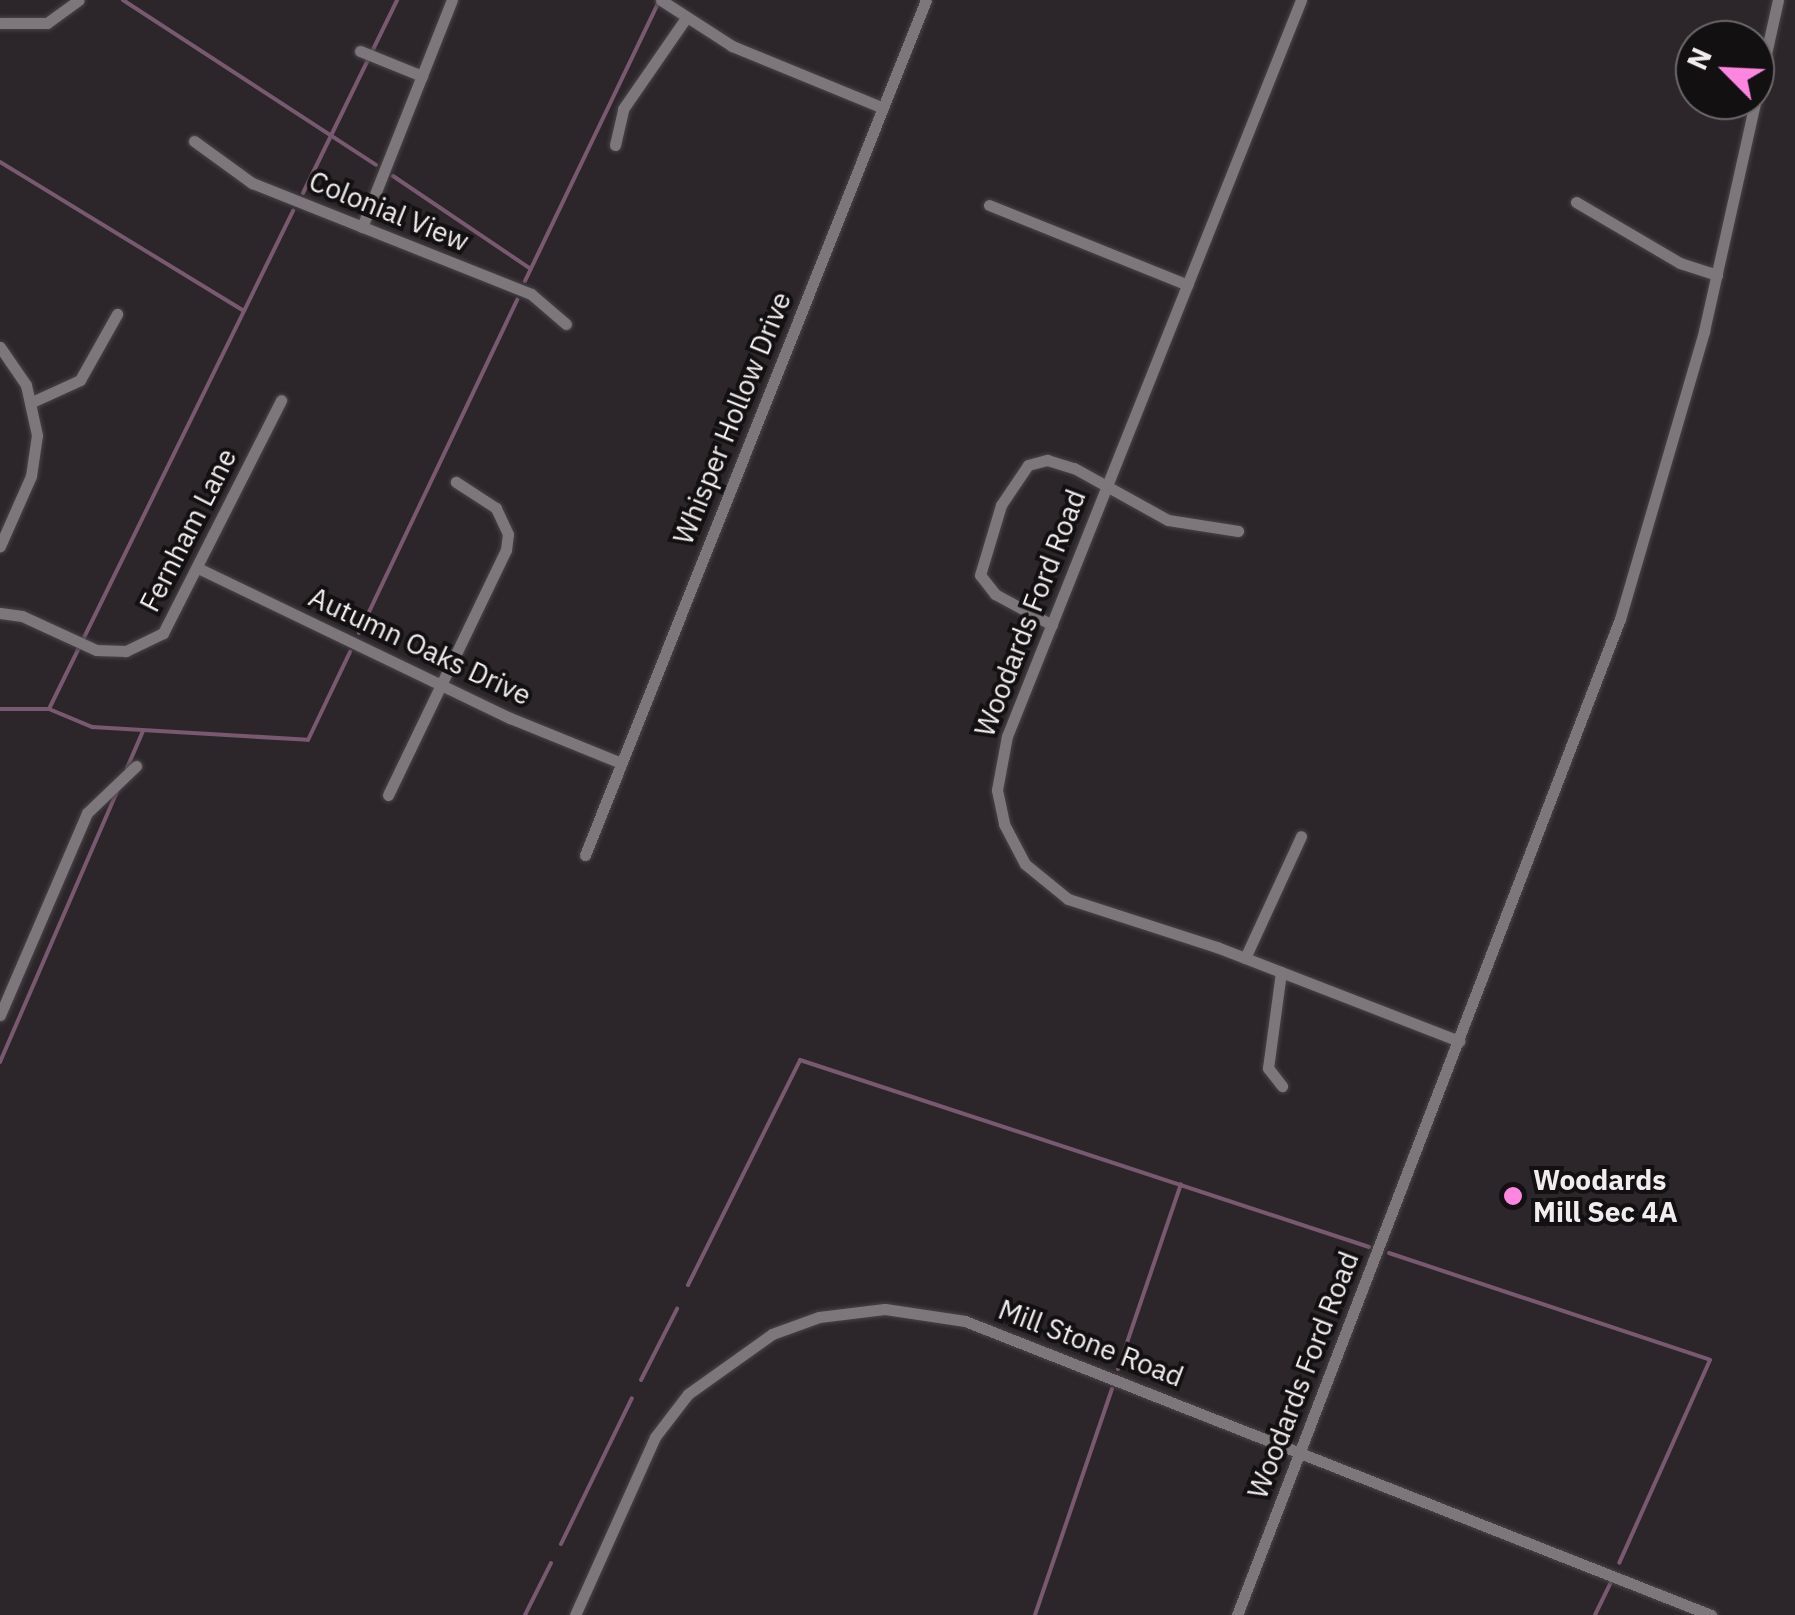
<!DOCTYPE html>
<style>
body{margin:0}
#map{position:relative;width:1795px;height:1615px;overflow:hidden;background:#2c262a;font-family:"IBM Plex Sans",sans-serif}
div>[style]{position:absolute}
.stream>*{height:4px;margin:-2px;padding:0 2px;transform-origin:2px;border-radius:2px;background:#795970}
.roads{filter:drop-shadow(0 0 2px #494448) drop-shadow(0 0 2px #494448)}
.street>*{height:11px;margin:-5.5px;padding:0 5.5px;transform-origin:5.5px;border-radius:5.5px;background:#7d777b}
.dots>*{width:28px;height:28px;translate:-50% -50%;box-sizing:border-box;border:5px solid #131012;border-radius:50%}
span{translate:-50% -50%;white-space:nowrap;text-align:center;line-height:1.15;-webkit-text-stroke:8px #131012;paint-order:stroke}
.street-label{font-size:28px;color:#f1edef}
.poi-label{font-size:28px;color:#f1edef;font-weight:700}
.left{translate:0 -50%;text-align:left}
.north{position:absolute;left:1675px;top:20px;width:100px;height:100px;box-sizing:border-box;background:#131012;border:2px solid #6c686a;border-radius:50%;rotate:294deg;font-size:28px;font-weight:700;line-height:40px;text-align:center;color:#f1edef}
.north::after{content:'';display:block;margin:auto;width:35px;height:45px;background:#fe86e0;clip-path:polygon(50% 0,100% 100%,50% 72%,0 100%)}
</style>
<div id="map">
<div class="stream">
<i style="left:123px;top:0;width:302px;rotate:33.1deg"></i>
<i style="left:0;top:162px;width:284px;rotate:31.4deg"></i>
<i style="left:393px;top:176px;width:166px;rotate:34deg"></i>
<i style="left:303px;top:193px;width:215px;rotate:-64deg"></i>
<i style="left:525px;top:281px;width:307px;rotate:-64.4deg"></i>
<i style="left:359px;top:633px;width:369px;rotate:-64.6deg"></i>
<i style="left:0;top:709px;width:49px"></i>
<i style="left:49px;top:709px;width:47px;rotate:22.7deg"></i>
<i style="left:92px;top:727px;width:216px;rotate:3.4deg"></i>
<i style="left:308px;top:740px;width:98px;rotate:-64.5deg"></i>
<i style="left:49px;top:709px;width:555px;rotate:-63.9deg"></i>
<i style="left:127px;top:768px;width:40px;rotate:-66.6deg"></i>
<i style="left:0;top:1062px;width:295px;rotate:-66.6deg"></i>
<i style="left:1389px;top:1253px;width:338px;rotate:18.4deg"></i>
<i style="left:1710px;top:1360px;width:222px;rotate:114.1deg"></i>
<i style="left:688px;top:1285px;width:251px;rotate:-63.5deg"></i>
<i style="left:800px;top:1060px;width:599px;rotate:18.19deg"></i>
<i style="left:1118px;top:1369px;width:195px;rotate:-71.2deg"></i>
<i style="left:641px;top:1380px;width:80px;rotate:-63.1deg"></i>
<i style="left:561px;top:1544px;width:162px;rotate:-64.1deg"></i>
<i style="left:525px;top:1615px;width:58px;rotate:-63.4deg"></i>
<i style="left:1035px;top:1615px;width:239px;rotate:-71.2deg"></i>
<i style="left:1595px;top:1615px;width:37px;rotate:-64deg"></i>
</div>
<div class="roads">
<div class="street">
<i style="left:661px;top:0;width:85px;rotate:32.9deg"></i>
<i style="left:732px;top:46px;width:163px;rotate:22.3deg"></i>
<i style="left:1301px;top:0;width:793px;rotate:111.77deg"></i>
<i style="left:1007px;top:736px;width:55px;rotate:100.5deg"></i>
<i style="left:997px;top:790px;width:35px;rotate:78deg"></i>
<i style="left:1004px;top:824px;width:45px;rotate:62.3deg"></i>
<i style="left:1025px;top:864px;width:55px;rotate:39.1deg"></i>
<i style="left:1068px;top:899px;width:157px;rotate:17.9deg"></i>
<i style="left:1217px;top:947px;width:260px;rotate:21.2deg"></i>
<i style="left:0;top:23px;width:47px"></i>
<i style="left:47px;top:23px;width:39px;rotate:-36deg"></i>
<i style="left:360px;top:51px;width:67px;rotate:22deg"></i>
<i style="left:194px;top:141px;width:72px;rotate:35.9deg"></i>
<i style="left:252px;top:183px;width:300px;rotate:21.7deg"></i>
<i style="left:531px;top:294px;width:46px;rotate:40.6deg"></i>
<i style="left:615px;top:145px;width:37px;rotate:-77deg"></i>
<i style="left:623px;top:109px;width:111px;rotate:-55.3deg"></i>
<i style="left:1576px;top:202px;width:121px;rotate:30.4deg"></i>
<i style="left:1680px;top:263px;width:39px;rotate:18deg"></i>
<i style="left:989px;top:205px;width:214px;rotate:21.9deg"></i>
<i style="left:362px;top:227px;width:244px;rotate:-68.4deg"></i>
<i style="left:0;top:347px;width:46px;rotate:55.6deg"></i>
<i style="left:26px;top:385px;width:51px;rotate:77.6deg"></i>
<i style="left:37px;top:435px;width:41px;rotate:98.3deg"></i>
<i style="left:31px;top:476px;width:77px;rotate:113.9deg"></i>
<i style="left:32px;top:402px;width:53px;rotate:-24.6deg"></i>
<i style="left:80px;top:380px;width:76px;rotate:-60.7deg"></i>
<i style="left:200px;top:569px;width:344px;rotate:25.7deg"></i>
<i style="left:510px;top:718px;width:120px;rotate:22.1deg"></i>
<i style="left:0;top:613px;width:22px;rotate:8deg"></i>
<i style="left:22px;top:616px;width:81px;rotate:24.7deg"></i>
<i style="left:96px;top:650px;width:30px;rotate:2deg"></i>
<i style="left:126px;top:651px;width:41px;rotate:-25.9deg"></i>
<i style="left:163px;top:633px;width:261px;rotate:-63.1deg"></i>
<i style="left:1052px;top:625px;width:65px;rotate:-151.5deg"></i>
<i style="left:995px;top:594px;width:24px;rotate:-128deg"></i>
<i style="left:980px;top:575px;width:73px;rotate:-73.3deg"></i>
<i style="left:1001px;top:505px;width:48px;rotate:-56deg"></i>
<i style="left:1028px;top:465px;width:20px;rotate:-15deg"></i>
<i style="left:1047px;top:460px;width:28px;rotate:17deg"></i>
<i style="left:1074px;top:468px;width:107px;rotate:29deg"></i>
<i style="left:1168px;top:520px;width:71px;rotate:8.9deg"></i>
<i style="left:388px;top:795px;width:272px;rotate:-64.3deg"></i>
<i style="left:506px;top:550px;width:16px;rotate:-83deg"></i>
<i style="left:508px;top:534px;width:29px;rotate:-115deg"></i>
<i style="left:496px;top:508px;width:48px;rotate:-147deg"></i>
<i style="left:585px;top:855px;width:920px;rotate:-68.26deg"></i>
<i style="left:1245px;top:958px;width:134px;rotate:-65.3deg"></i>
<i style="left:1281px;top:972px;width:97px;rotate:97.7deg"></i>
<i style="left:1268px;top:1068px;width:23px;rotate:52deg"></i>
<i style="left:0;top:1015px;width:220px;rotate:-66.7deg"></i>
<i style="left:87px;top:813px;width:68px;rotate:-43.8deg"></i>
<i style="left:575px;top:1615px;width:195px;rotate:-65.8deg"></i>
<i style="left:655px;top:1437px;width:54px;rotate:-52.5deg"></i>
<i style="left:688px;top:1394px;width:103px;rotate:-35.5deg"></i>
<i style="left:772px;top:1334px;width:50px;rotate:-19.9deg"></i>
<i style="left:819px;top:1317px;width:66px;rotate:-6.9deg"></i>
<i style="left:885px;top:1309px;width:81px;rotate:8.5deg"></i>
<i style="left:965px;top:1321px;width:802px;rotate:21.51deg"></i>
<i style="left:1237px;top:1615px;width:1067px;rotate:-68.97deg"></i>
<i style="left:1620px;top:619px;width:300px;rotate:-73.7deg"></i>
<i style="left:1704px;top:331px;width:339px;rotate:-77.4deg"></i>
</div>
</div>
<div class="dots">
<i style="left:1513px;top:1196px;background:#fe86e0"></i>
</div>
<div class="street-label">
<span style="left:389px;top:211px;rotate:22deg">Colonial View</span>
<span style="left:732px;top:418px;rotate:-68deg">Whisper Hollow Drive</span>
<span style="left:188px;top:530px;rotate:-63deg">Fernham Lane</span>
<span style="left:1030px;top:613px;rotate:-69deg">Woodards Ford Road</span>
<span style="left:420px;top:646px;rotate:25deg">Autumn Oaks Drive</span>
<span style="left:1091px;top:1343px;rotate:21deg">Mill Stone Road</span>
<span style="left:1303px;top:1375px;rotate:-69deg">Woodards Ford Road</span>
</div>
<div class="poi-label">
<span class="left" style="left:1533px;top:1196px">Woodards<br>Mill Sec 4A</span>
</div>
<div class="north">N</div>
</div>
